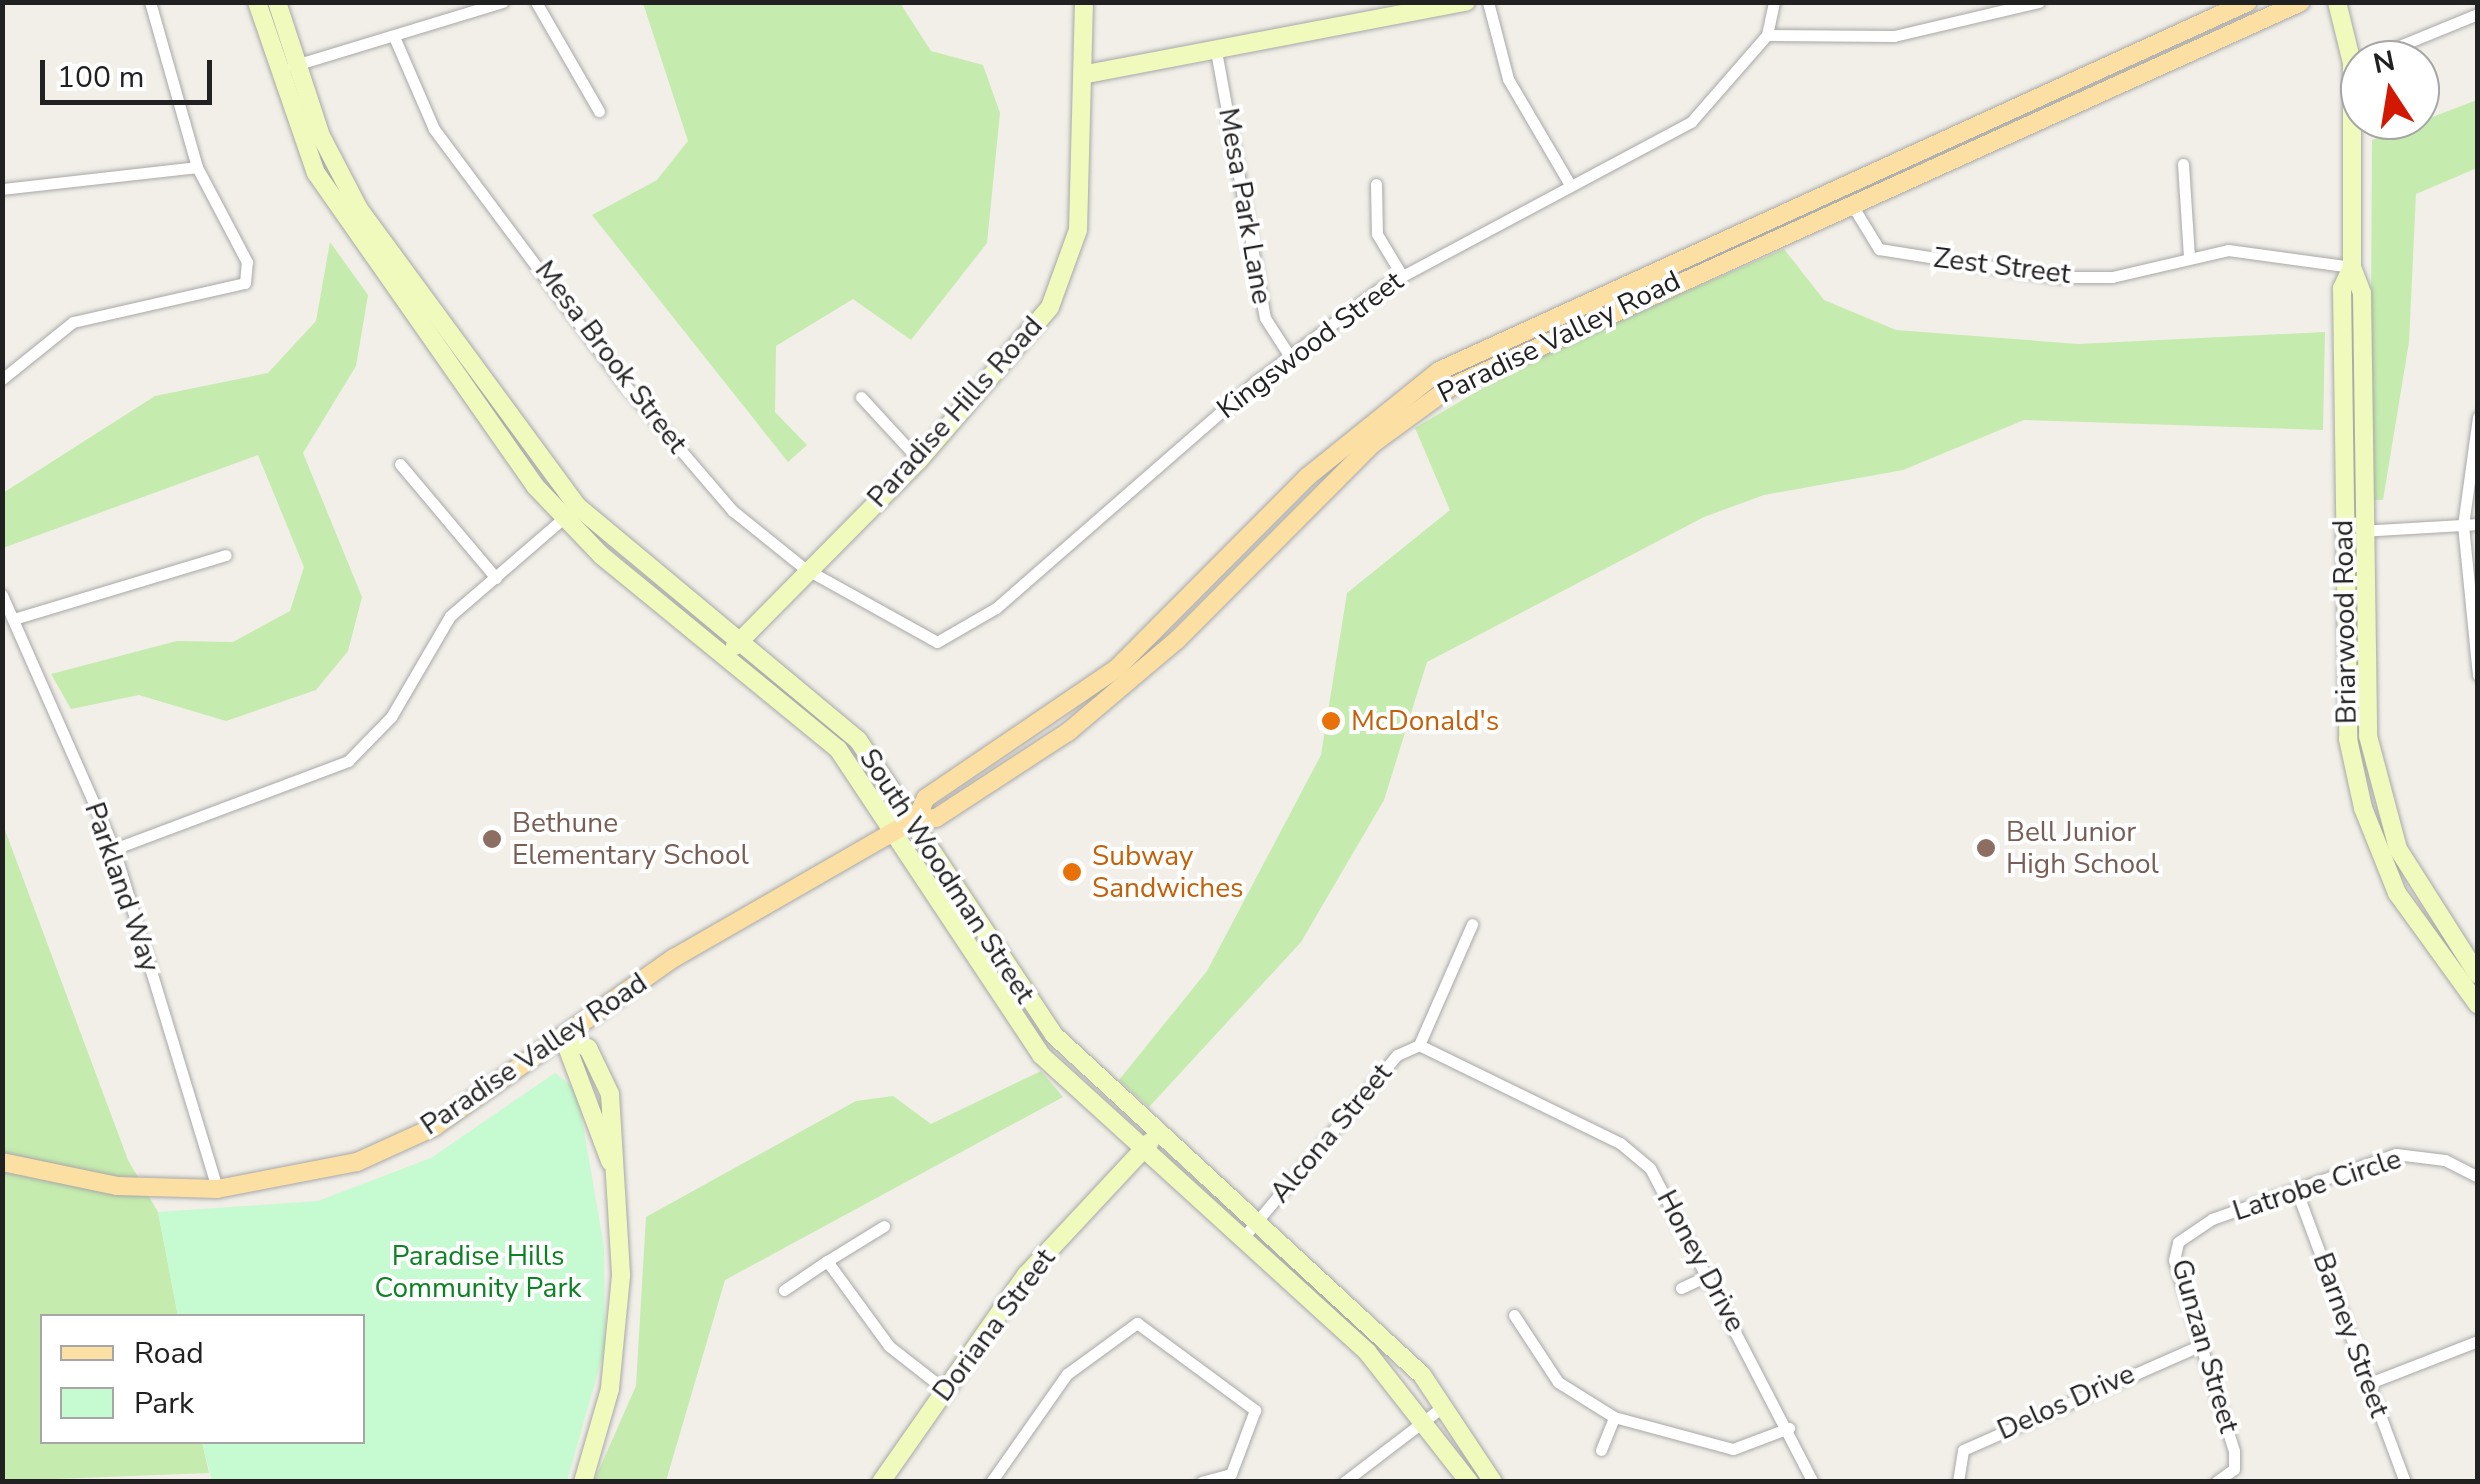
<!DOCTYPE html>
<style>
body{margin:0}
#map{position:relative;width:2480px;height:1484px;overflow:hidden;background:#f1efe8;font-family:"Nunito Sans",sans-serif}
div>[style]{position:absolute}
.grass>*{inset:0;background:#c5ebae}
.park>*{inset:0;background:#c6fad0}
.roads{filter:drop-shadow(0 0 2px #a8a8a8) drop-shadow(0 0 2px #a8a8a8)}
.street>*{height:11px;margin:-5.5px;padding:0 5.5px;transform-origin:5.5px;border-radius:5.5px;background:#fff}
.secondary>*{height:18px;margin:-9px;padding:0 9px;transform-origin:9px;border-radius:9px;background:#f0fabd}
.primary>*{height:18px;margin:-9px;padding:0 9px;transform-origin:9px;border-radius:9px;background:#fcdfa2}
.dots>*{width:28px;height:28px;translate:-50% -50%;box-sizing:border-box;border:5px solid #fff;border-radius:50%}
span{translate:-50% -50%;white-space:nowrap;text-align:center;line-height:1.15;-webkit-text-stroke:8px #fff;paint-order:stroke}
.street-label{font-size:28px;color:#212121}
.food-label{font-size:28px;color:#c56008}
.left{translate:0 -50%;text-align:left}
.education-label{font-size:28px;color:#785e54}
.park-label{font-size:28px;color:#0b8323}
.frame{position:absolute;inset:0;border:5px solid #212121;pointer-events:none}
.legend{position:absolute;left:40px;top:1314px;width:325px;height:130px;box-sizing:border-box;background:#fff;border:2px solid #a6a6a6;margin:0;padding:12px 18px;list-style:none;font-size:30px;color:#212121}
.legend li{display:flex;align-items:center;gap:20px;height:50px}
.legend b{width:50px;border:2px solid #a6a6a6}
.north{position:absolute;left:2340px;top:40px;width:100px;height:100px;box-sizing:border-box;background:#fff;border:2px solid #a6a6a6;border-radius:50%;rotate:348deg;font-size:28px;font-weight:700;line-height:40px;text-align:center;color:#212121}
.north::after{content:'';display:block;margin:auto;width:35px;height:45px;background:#d21800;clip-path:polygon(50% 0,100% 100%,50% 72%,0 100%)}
.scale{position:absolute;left:40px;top:60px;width:172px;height:45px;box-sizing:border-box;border:5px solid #212121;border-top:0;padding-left:12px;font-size:30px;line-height:35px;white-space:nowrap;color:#212121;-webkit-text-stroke:8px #fff;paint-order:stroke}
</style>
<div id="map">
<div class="grass">
<i style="clip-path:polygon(643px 3px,900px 3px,931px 51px,983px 65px,1000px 113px,987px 243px,911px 340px,853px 299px,776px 346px,775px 412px,807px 445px,788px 462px,592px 215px,657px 180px,688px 141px)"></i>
<i style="clip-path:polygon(2477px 100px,2477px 168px,2416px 194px,2409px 342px,2383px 500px,2370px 500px,2372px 140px)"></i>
<i style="clip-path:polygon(330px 242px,368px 295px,356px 366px,303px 453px,362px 597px,348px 651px,316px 690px,226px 721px,139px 695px,71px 709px,51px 674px,177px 641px,233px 642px,290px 611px,304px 567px,258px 455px,3px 548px,3px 493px,155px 396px,268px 373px,316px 321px)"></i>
<i style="clip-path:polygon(1784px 249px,1824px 300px,1896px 330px,2078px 344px,2325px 332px,2323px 430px,2024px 420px,1903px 470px,1764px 495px,1704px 517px,1427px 662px,1384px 800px,1301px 942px,1149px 1107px,1119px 1080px,1207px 971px,1321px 755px,1347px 593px,1450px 510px,1415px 428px,1534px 358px)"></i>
<i style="clip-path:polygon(2px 822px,128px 1160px,158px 1212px,178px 1316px,42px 1316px,42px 1442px,202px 1442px,209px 1473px,3px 1481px)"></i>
<i style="clip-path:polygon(1041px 1071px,1063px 1097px,725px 1280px,666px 1481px,594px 1481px,636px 1386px,646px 1217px,856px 1101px,893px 1096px,931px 1124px)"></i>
</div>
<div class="park">
<i style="clip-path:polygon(555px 1073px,577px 1090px,604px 1247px,605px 1347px,567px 1481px,212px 1481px,202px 1442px,362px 1442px,362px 1316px,178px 1316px,158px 1212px,318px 1201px,431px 1158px)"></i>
</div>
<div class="roads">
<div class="street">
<i style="left:536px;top:2px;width:126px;rotate:60deg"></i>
<i style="left:1488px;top:2px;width:80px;rotate:75.4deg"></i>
<i style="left:1508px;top:79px;width:121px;rotate:59.6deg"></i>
<i style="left:1767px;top:35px;width:127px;rotate:0.5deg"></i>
<i style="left:1894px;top:36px;width:149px;rotate:-13.2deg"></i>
<i style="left:395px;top:39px;width:98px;rotate:66.6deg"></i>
<i style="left:434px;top:129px;width:318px;rotate:53.3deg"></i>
<i style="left:624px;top:384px;width:167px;rotate:49.4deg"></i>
<i style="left:733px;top:511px;width:91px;rotate:38.8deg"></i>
<i style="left:804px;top:568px;width:152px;rotate:29.1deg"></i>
<i style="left:937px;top:642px;width:68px;rotate:-30deg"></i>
<i style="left:996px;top:608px;width:344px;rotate:-41.1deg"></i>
<i style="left:1255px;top:382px;width:156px;rotate:-36.9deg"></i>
<i style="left:1380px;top:288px;width:353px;rotate:-28.1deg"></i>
<i style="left:1691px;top:122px;width:116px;rotate:-48.9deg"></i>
<i style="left:1767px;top:35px;width:34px;rotate:-78deg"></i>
<i style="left:1216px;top:51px;width:271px;rotate:79.6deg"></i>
<i style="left:1265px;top:318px;width:44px;rotate:57deg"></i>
<i style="left:2365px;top:60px;width:122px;rotate:-22.2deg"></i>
<i style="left:292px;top:66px;width:220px;rotate:-16.9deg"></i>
<i style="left:2183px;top:164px;width:92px;rotate:86.3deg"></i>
<i style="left:1376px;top:184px;width:50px;rotate:88.9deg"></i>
<i style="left:1377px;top:234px;width:47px;rotate:59deg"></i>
<i style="left:2px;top:189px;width:196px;rotate:-6.4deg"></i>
<i style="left:1852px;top:205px;width:52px;rotate:58.5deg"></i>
<i style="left:1879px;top:249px;width:178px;rotate:9deg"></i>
<i style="left:2055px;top:277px;width:57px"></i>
<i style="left:2112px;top:277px;width:119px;rotate:-13.1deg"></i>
<i style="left:2228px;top:250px;width:125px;rotate:7.8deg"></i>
<i style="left:2px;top:379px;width:91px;rotate:-38.8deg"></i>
<i style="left:73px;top:322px;width:176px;rotate:-12.8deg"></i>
<i style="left:245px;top:283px;width:21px;rotate:-85deg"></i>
<i style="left:247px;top:262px;width:107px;rotate:-117.8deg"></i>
<i style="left:197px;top:167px;width:172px;rotate:-105.9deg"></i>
<i style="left:861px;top:397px;width:86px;rotate:47.4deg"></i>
<i style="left:2478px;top:417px;width:109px;rotate:97.9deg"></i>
<i style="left:2463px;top:525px;width:151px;rotate:84.3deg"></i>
<i style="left:400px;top:464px;width:149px;rotate:49.9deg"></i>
<i style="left:2361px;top:531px;width:117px;rotate:-3.4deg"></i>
<i style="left:2px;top:595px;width:278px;rotate:66.2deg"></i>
<i style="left:114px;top:849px;width:355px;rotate:73.1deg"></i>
<i style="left:14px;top:619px;width:221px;rotate:-16.8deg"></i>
<i style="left:114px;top:849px;width:250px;rotate:-20.6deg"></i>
<i style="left:348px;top:761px;width:62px;rotate:-45.7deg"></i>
<i style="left:391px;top:717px;width:117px;rotate:-59.7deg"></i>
<i style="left:450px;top:616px;width:156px;rotate:-40.8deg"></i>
<i style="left:1419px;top:1045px;width:224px;rotate:26deg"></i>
<i style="left:1620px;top:1143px;width:39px;rotate:40deg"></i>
<i style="left:1650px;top:1168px;width:354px;rotate:62.6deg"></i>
<i style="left:2296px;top:1189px;width:313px;rotate:69.6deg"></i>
<i style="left:884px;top:1226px;width:67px;rotate:148.4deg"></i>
<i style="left:827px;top:1261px;width:105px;rotate:53.9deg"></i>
<i style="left:889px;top:1346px;width:70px;rotate:38deg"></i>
<i style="left:1242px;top:1239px;width:241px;rotate:-49.9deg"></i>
<i style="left:1397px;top:1055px;width:24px;rotate:-24deg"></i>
<i style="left:1419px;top:1045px;width:132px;rotate:-66.3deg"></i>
<i style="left:1681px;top:1288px;width:31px;rotate:-25deg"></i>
<i style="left:784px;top:1290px;width:52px;rotate:-34deg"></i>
<i style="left:1514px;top:1315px;width:80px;rotate:56.7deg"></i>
<i style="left:1558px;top:1382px;width:66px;rotate:32deg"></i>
<i style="left:1614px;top:1417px;width:123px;rotate:15.1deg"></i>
<i style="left:1733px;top:1449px;width:60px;rotate:-20.6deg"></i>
<i style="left:2370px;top:1383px;width:116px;rotate:-21.3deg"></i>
<i style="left:1601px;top:1450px;width:35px;rotate:-68deg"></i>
<i style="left:991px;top:1482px;width:132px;rotate:-54.9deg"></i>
<i style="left:1067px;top:1374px;width:87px;rotate:-36.1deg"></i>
<i style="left:1137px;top:1323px;width:147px;rotate:36.4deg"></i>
<i style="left:1255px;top:1410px;width:68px;rotate:110.6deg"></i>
<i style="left:1201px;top:1482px;width:31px;rotate:-15deg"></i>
<i style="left:1344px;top:1482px;width:127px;rotate:-37.3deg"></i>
<i style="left:1958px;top:1482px;width:32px;rotate:-81deg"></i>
<i style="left:1963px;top:1450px;width:258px;rotate:-23.8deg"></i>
<i style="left:2216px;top:1482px;width:22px;rotate:-36deg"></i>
<i style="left:2234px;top:1469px;width:18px;rotate:-90deg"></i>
<i style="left:2234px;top:1451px;width:200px;rotate:-107.4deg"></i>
<i style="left:2174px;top:1260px;width:18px;rotate:-77deg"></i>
<i style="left:2178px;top:1242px;width:41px;rotate:-34.1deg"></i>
<i style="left:2212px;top:1219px;width:195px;rotate:-19.5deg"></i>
<i style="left:2396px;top:1154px;width:49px;rotate:7deg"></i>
<i style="left:2445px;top:1160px;width:37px;rotate:27deg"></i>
</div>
<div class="secondary">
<i style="left:257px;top:2px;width:181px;rotate:71deg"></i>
<i style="left:316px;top:173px;width:382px;rotate:55deg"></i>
<i style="left:535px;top:486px;width:97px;rotate:46.3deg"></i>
<i style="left:602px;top:556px;width:305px;rotate:39.3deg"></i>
<i style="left:838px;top:749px;width:367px;rotate:56.4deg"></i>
<i style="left:1041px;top:1055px;width:442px;rotate:42.3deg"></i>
<i style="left:1368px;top:1353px;width:164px;rotate:51.9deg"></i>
<i style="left:277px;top:2px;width:141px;rotate:71.8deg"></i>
<i style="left:321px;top:136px;width:82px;rotate:62.5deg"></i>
<i style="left:359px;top:209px;width:368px;rotate:53.7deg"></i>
<i style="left:577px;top:506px;width:366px;rotate:39.8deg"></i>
<i style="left:858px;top:740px;width:354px;rotate:56.4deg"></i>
<i style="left:1054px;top:1035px;width:501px;rotate:42.74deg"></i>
<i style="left:1422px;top:1375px;width:128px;rotate:56.4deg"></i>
<i style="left:2337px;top:2px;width:63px;rotate:76.2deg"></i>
<i style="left:2352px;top:63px;width:204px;rotate:90deg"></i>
<i style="left:2352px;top:267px;width:28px;rotate:69deg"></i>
<i style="left:2362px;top:293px;width:443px;rotate:89.2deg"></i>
<i style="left:2368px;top:736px;width:117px;rotate:75.1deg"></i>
<i style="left:2398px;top:849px;width:149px;rotate:57.6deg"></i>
<i style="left:1087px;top:74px;width:386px;rotate:-10.8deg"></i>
<i style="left:2352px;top:267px;width:23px;rotate:115deg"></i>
<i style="left:2342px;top:288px;width:451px;rotate:89.2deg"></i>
<i style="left:2348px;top:739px;width:71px;rotate:77.7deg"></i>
<i style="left:2363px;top:808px;width:92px;rotate:68.2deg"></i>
<i style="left:2397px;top:893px;width:138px;rotate:54.1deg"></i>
<i style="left:735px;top:646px;width:262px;rotate:-45.3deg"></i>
<i style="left:919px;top:460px;width:201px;rotate:-49.4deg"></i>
<i style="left:1050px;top:307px;width:82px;rotate:-70deg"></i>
<i style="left:1078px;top:230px;width:228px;rotate:-88.5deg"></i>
<i style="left:563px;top:1036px;width:28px;rotate:26deg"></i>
<i style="left:588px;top:1048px;width:51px;rotate:64.4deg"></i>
<i style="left:610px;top:1094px;width:182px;rotate:86.5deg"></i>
<i style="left:621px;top:1276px;width:114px;rotate:95.6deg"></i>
<i style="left:610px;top:1389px;width:97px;rotate:106.2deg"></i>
<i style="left:563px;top:1036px;width:134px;rotate:69.4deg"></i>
<i style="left:881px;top:1482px;width:253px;rotate:-55deg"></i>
<i style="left:1026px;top:1275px;width:182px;rotate:-47deg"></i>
</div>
<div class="primary">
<i style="left:916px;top:819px;width:23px;rotate:-65deg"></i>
<i style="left:926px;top:798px;width:230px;rotate:-34.2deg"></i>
<i style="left:1116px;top:669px;width:271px;rotate:-45.1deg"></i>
<i style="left:1307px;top:477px;width:169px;rotate:-38.8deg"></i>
<i style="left:1439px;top:371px;width:889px;rotate:-24.52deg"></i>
<i style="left:2px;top:1162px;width:117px;rotate:11.8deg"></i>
<i style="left:117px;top:1186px;width:100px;rotate:1.7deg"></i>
<i style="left:217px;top:1189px;width:143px;rotate:-10.9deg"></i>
<i style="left:357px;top:1162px;width:85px;rotate:-24.4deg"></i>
<i style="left:434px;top:1127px;width:294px;rotate:-35.2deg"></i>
<i style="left:674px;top:958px;width:279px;rotate:-29.9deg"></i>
<i style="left:916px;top:819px;width:20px;rotate:-3deg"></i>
<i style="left:936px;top:818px;width:158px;rotate:-33.1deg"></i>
<i style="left:1068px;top:732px;width:143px;rotate:-40.2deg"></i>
<i style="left:1177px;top:640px;width:275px;rotate:-45.1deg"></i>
<i style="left:1371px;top:445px;width:97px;rotate:-36.2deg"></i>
<i style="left:1449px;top:388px;width:935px;rotate:-24.37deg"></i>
</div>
</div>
<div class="dots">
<i style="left:1331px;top:721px;background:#e8710a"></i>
<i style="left:492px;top:839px;background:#8d6e63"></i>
<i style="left:1986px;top:848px;background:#8d6e63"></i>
<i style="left:1072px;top:872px;background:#e8710a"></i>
</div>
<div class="street-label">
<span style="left:1245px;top:206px;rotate:80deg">Mesa Park Lane</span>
<span style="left:2002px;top:266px;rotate:7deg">Zest Street</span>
<span style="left:1559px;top:337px;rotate:-26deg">Paradise Valley Road</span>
<span style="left:1310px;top:345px;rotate:-37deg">Kingswood Street</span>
<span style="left:611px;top:357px;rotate:53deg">Mesa Brook Street</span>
<span style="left:955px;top:412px;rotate:-48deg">Paradise Hills Road</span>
<span style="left:2345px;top:622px;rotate:-91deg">Briarwood Road</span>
<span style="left:947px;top:876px;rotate:57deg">South Woodman Street</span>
<span style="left:122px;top:887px;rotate:71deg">Parkland Way</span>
<span style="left:534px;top:1054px;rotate:-34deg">Paradise Valley Road</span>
<span style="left:1331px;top:1133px;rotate:-50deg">Alcona Street</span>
<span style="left:2317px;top:1185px;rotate:-18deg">Latrobe Circle</span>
<span style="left:1701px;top:1261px;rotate:62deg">Honey Drive</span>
<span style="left:994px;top:1325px;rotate:-53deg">Doriana Street</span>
<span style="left:2351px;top:1335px;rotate:70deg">Barney Street</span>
<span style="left:2205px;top:1346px;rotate:74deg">Gunzan Street</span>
<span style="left:2066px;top:1402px;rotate:-24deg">Delos Drive</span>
</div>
<div class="food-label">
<span class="left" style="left:1351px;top:721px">McDonald's</span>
<span class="left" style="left:1092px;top:872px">Subway<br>Sandwiches</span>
</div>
<div class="education-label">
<span class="left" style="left:512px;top:839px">Bethune<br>Elementary School</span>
<span class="left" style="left:2006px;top:848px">Bell Junior<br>High School</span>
</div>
<div class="park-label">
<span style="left:478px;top:1272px">Paradise Hills<br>Community Park</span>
</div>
<div class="frame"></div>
<ul class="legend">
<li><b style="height:12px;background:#fcdfa2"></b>Road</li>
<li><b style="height:28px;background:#c6fad0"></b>Park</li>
</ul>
<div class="north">N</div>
<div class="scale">100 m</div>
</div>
